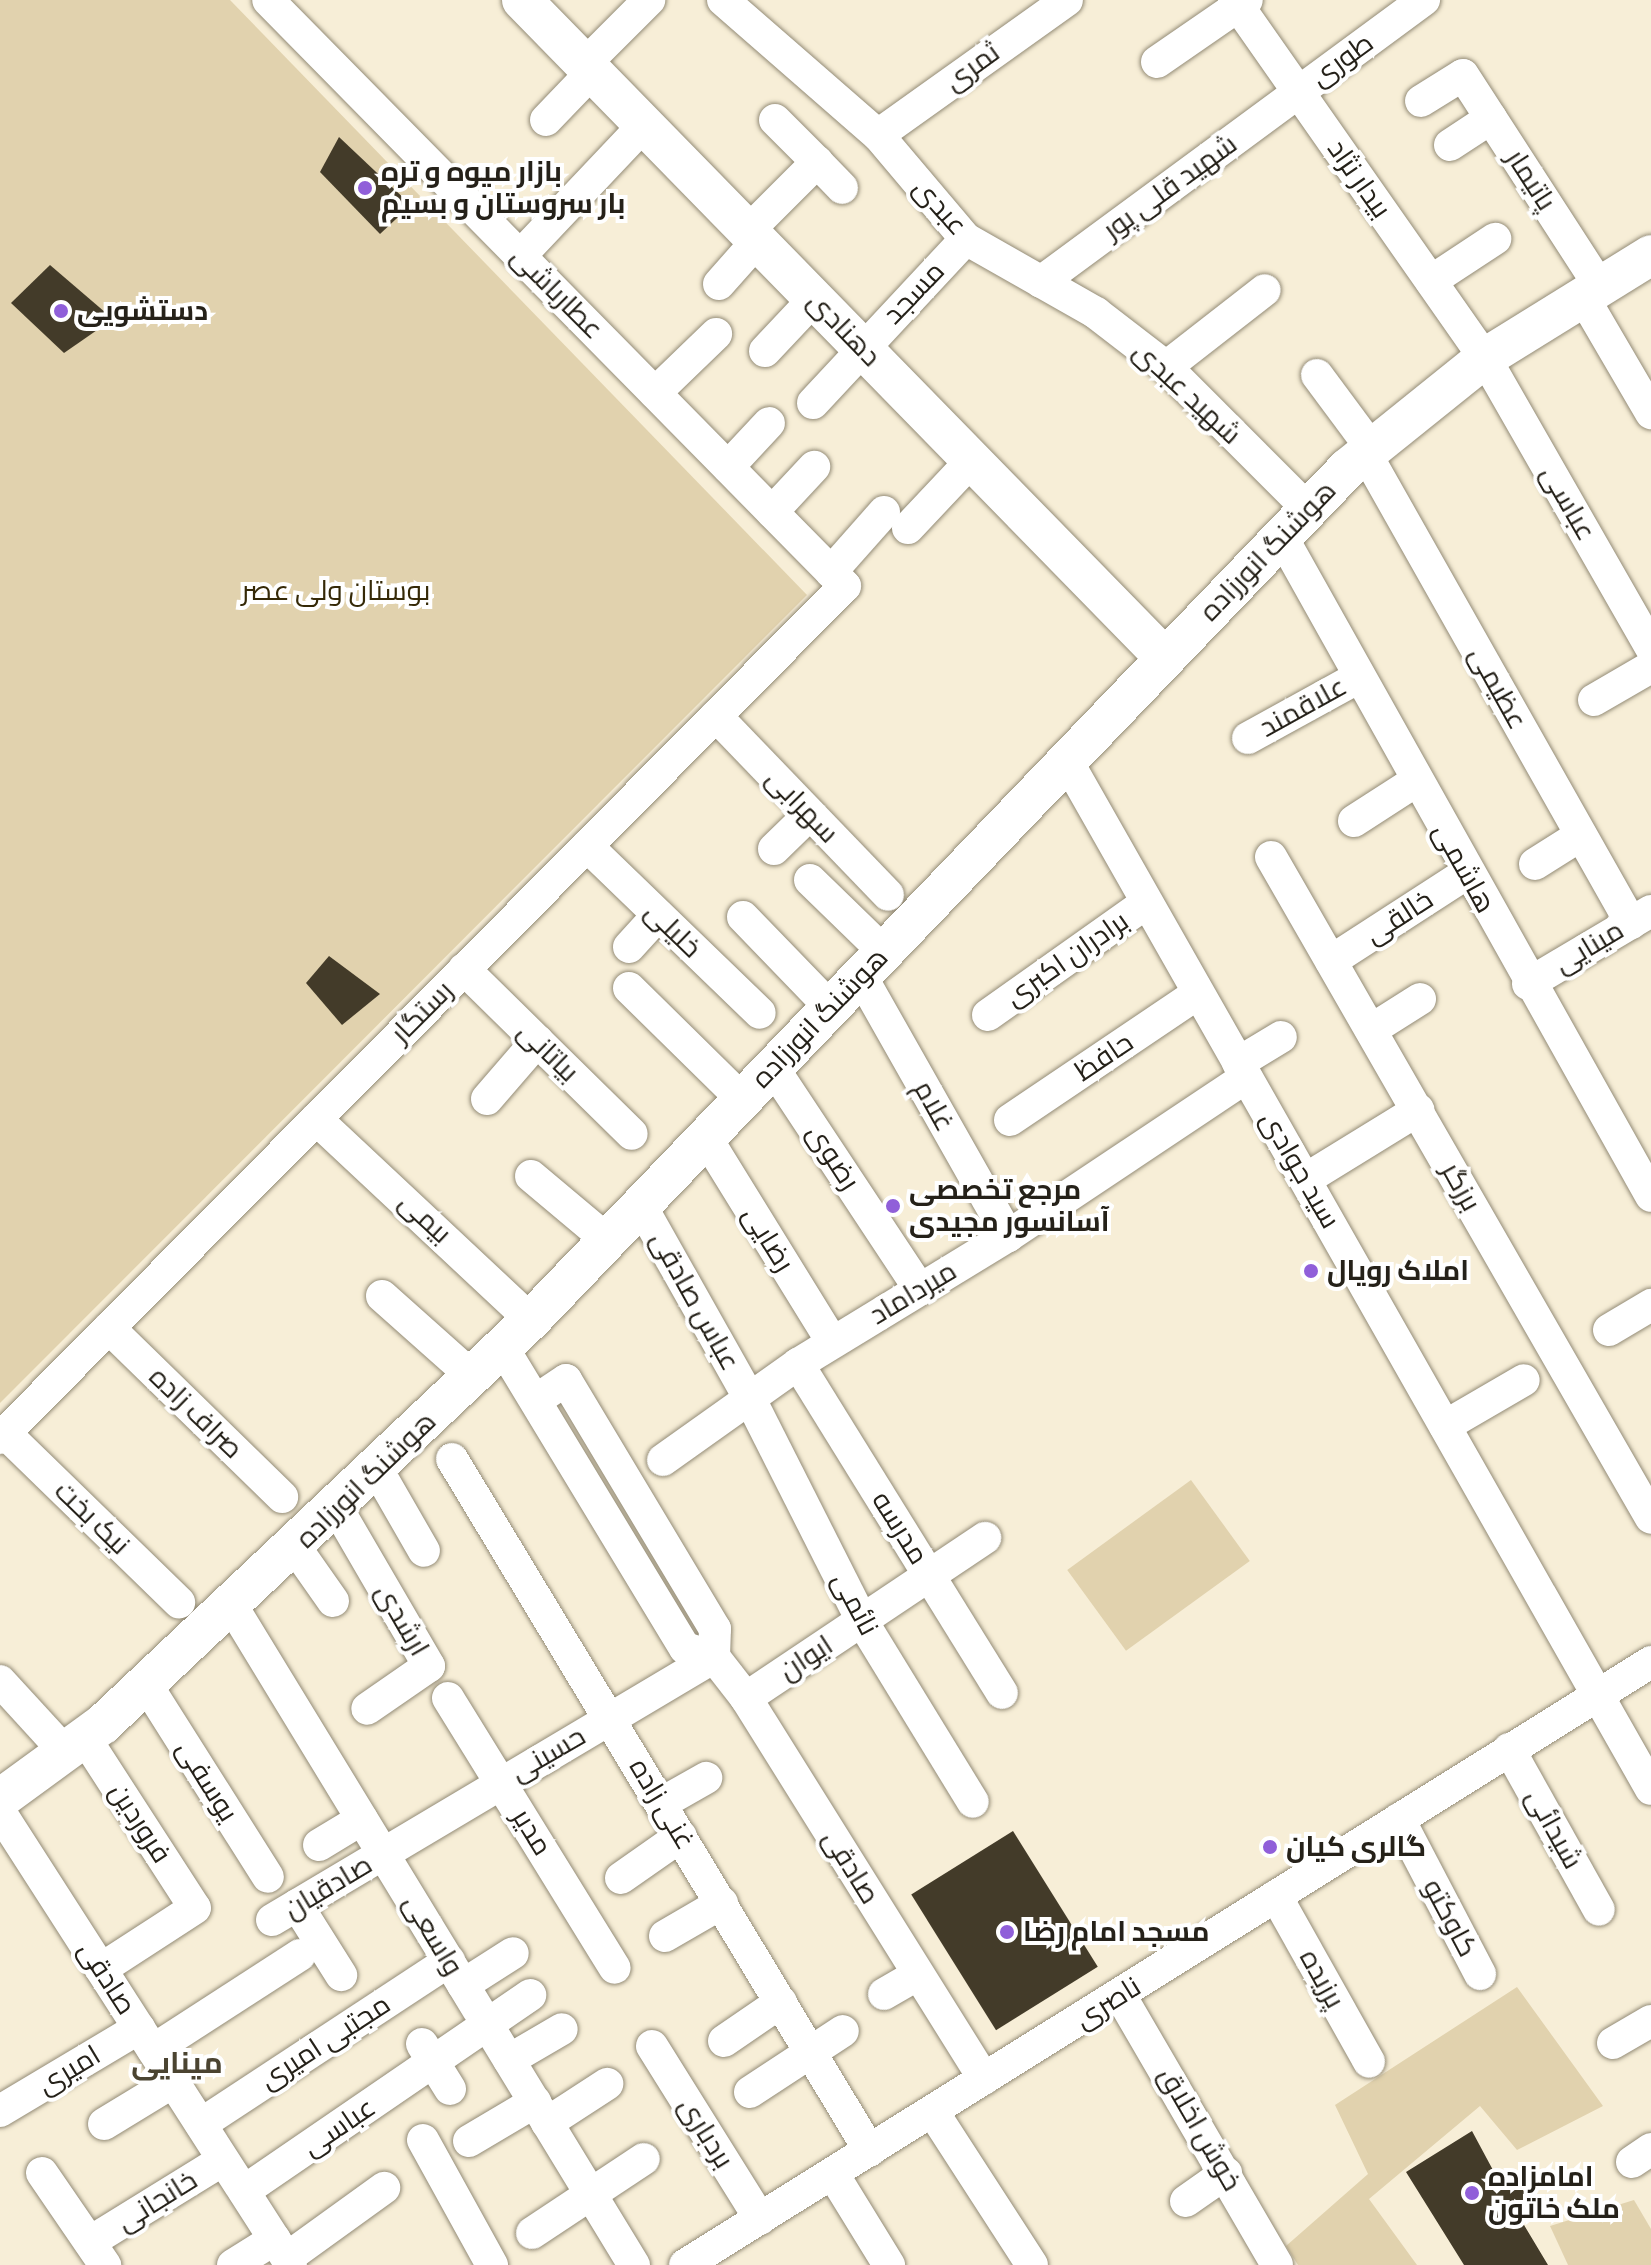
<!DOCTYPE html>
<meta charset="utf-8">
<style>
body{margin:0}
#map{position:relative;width:1651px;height:2265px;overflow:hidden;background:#f7eed7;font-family:"Source Sans 3",Cairo,sans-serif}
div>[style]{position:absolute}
.green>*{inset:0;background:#e1d2ae;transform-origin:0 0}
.building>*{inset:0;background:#433b29;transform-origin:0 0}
.roads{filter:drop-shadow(0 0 2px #938b76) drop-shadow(0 0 2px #938b76)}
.minor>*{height:32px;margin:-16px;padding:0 16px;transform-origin:16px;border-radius:16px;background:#fff}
.major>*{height:40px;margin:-20px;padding:0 20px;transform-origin:20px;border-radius:20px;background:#fff}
.dots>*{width:22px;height:22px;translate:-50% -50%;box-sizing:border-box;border:4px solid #fff;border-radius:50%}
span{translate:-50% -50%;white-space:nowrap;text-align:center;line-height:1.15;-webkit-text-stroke:8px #fff;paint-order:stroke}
.street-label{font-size:28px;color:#252119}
.poi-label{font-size:28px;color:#252119;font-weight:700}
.left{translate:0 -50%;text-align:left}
.park-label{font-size:28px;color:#352907}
.neighbourhood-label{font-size:30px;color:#4b4431;font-weight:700}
</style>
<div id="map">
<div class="green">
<i style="clip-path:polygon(0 0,230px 0,807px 595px,0 1403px)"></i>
<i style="left:1191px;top:1480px;width:100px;height:153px;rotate:54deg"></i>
<i style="clip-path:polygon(1517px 1987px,1603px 2106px,1517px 2150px,1480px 2106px,1369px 2199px,1417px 2265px,1298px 2265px,1286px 2246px,1368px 2174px,1335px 2105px)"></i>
<i style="clip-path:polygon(1634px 2200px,1651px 2229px,1651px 2265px,1568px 2265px,1550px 2226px)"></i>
</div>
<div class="building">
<i style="clip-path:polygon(339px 137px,411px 205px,380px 234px,320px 172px)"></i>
<i style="clip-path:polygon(50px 265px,113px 319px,64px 353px,11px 303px)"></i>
<i style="clip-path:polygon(329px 956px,380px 994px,342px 1025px,306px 983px)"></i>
<i style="left:1013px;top:1831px;width:160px;height:120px;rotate:58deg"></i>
<i style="clip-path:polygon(1472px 2131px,1501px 2185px,1518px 2182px,1530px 2201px,1518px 2215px,1548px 2265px,1464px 2265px,1406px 2172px)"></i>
</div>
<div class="roads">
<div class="minor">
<i style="left:723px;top:0;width:206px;rotate:41.1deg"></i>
<i style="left:878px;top:135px;width:136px;rotate:49.8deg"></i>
<i style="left:966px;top:239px;width:150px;rotate:29.6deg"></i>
<i style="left:1096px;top:313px;width:88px;rotate:37.6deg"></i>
<i style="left:1166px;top:367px;width:201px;rotate:45deg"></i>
<i style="left:1234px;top:0;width:437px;rotate:55deg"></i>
<i style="left:1485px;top:358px;width:334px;rotate:60.2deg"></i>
<i style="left:1157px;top:62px;width:109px;rotate:-34.6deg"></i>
<i style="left:585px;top:64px;width:91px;rotate:-45deg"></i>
<i style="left:1421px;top:101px;width:49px;rotate:-31.8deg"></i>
<i style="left:1463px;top:75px;width:250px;rotate:57.1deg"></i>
<i style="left:546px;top:120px;width:66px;rotate:-46.2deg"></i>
<i style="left:775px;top:120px;width:59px;rotate:45deg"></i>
<i style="left:878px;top:135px;width:232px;rotate:-35.5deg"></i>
<i style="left:1450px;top:145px;width:49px;rotate:-33.4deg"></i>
<i style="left:748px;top:231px;width:98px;rotate:-45deg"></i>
<i style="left:817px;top:162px;width:36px;rotate:46deg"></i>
<i style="left:520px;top:256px;width:180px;rotate:-46.6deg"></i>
<i style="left:1431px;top:281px;width:77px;rotate:-33.3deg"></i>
<i style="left:1041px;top:282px;width:476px;rotate:-36.4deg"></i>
<i style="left:719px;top:284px;width:57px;rotate:-48.5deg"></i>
<i style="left:1582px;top:295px;width:137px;rotate:59.7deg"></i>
<i style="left:765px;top:351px;width:71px;rotate:-46.7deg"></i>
<i style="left:1166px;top:367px;width:125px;rotate:-37.9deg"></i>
<i style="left:1317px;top:375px;width:92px;rotate:53.4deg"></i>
<i style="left:655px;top:393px;width:85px;rotate:-44deg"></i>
<i style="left:813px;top:403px;width:224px;rotate:-47deg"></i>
<i style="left:1366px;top:454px;width:539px;rotate:60.53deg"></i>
<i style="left:728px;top:467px;width:60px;rotate:-47deg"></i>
<i style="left:772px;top:512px;width:62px;rotate:-47deg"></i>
<i style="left:908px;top:528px;width:93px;rotate:-46.7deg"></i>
<i style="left:1282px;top:537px;width:755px;rotate:60.75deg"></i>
<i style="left:831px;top:572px;width:80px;rotate:-48.5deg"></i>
<i style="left:1594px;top:700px;width:66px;rotate:-30.1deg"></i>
<i style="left:716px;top:716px;width:248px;rotate:46.1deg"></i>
<i style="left:1248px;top:738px;width:127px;rotate:-28.8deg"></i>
<i style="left:1067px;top:761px;width:1182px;rotate:60.4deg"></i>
<i style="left:1354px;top:821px;width:74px;rotate:-32.8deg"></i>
<i style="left:587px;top:846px;width:240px;rotate:44deg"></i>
<i style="left:774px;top:849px;width:50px;rotate:-44.2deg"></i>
<i style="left:1271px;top:857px;width:762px;rotate:60.11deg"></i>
<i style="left:1535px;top:864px;width:54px;rotate:-32.2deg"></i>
<i style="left:810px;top:880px;width:103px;rotate:44.2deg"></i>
<i style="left:743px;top:917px;width:125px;rotate:46deg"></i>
<i style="left:629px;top:947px;width:43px;rotate:-47.8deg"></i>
<i style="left:1331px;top:961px;width:162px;rotate:-32.9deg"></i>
<i style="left:464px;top:969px;width:235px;rotate:44.5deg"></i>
<i style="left:861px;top:976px;width:299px;rotate:60.5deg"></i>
<i style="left:1528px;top:984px;width:143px;rotate:-30.7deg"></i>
<i style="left:629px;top:988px;width:157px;rotate:44.5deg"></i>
<i style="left:988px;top:1015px;width:194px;rotate:-35.3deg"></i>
<i style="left:1371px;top:1030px;width:58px;rotate:-32.3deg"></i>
<i style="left:1238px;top:1063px;width:50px;rotate:-31.2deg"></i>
<i style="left:772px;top:1066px;width:266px;rotate:56.5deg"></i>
<i style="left:487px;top:1099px;width:77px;rotate:-49.2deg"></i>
<i style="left:316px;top:1119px;width:294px;rotate:43.1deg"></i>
<i style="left:1010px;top:1120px;width:225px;rotate:-34deg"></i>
<i style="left:705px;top:1136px;width:242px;rotate:58.3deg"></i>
<i style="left:531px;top:1176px;width:98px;rotate:40deg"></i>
<i style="left:1306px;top:1179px;width:132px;rotate:-31.6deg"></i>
<i style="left:640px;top:1204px;width:224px;rotate:60.6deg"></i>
<i style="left:750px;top:1399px;width:249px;rotate:63.2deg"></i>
<i style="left:862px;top:1621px;width:212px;rotate:58.5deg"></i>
<i style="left:382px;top:1296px;width:122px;rotate:41.7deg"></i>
<i style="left:109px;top:1328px;width:242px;rotate:44.3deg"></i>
<i style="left:1609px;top:1330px;width:49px;rotate:-30.8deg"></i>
<i style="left:503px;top:1348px;width:351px;rotate:58.8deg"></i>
<i style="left:685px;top:1648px;width:30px;rotate:17deg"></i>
<i style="left:714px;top:1657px;width:52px;rotate:52deg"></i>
<i style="left:746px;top:1698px;width:449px;rotate:58deg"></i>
<i style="left:798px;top:1364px;width:387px;rotate:58.2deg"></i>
<i style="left:1445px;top:1426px;width:91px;rotate:-30.2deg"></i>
<i style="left:5px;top:1433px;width:243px;rotate:44.2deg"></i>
<i style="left:0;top:1438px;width:1200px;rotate:-45.24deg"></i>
<i style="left:845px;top:586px;width:822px;rotate:-134.56deg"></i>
<i style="left:452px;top:1459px;width:808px;rotate:58.87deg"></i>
<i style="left:663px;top:1460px;width:166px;rotate:-35.4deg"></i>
<i style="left:798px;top:1364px;width:246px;rotate:-31.4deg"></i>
<i style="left:1008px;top:1236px;width:286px;rotate:-33.7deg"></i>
<i style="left:378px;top:1471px;width:92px;rotate:60.1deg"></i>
<i style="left:337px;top:1508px;width:183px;rotate:59.8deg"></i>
<i style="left:429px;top:1666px;width:75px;rotate:145.3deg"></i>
<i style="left:295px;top:1547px;width:66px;rotate:54.9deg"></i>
<i style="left:232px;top:1606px;width:772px;rotate:58.62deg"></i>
<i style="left:0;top:1681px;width:96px;rotate:47.5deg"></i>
<i style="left:146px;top:1684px;width:228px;rotate:57.7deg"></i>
<i style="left:448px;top:1698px;width:317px;rotate:58.3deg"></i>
<i style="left:746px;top:1698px;width:288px;rotate:-33.8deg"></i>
<i style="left:85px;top:1738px;width:202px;rotate:57.1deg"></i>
<i style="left:195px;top:1908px;width:112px;rotate:147deg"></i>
<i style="left:1509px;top:1749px;width:184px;rotate:60.8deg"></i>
<i style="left:662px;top:1803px;width:51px;rotate:-29.6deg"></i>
<i style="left:0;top:1812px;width:538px;rotate:57.28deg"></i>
<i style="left:1399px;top:1819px;width:175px;rotate:62.4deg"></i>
<i style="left:319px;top:1845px;width:50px;rotate:-31.2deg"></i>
<i style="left:621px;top:1878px;width:73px;rotate:-35deg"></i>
<i style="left:1276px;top:1896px;width:190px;rotate:60.7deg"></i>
<i style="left:297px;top:1905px;width:83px;rotate:57.8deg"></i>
<i style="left:272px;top:1920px;width:514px;rotate:-30.75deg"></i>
<i style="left:714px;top:1657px;width:28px;rotate:-88deg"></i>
<i style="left:715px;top:1629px;width:290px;rotate:-120.9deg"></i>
<i style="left:566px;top:1380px;width:36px;rotate:146deg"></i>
<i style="left:665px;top:1936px;width:66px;rotate:-30.1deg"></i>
<i style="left:463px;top:1985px;width:59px;rotate:-32.6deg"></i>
<i style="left:884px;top:1994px;width:39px;rotate:-30deg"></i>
<i style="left:1120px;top:1995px;width:312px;rotate:59.8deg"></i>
<i style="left:724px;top:2041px;width:69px;rotate:-34.4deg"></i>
<i style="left:1613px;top:2043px;width:44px;rotate:-30.1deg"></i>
<i style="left:422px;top:2044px;width:53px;rotate:58.1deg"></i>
<i style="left:652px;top:2046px;width:204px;rotate:58deg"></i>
<i style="left:153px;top:2050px;width:175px;rotate:-32.9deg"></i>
<i style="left:509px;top:2060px;width:61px;rotate:-30.3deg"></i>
<i style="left:750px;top:2092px;width:111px;rotate:-33.3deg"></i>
<i style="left:0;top:2111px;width:162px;rotate:-30.8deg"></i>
<i style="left:933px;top:2112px;width:182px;rotate:57.1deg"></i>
<i style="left:547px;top:2123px;width:72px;rotate:-33deg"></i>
<i style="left:104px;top:2124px;width:81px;rotate:-31.3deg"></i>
<i style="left:201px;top:2124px;width:297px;rotate:-33.3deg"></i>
<i style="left:423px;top:2140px;width:143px;rotate:61.1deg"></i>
<i style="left:469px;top:2141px;width:77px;rotate:-30.6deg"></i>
<i style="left:1632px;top:2162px;width:23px;rotate:-34deg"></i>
<i style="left:42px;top:2173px;width:112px;rotate:55.6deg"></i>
<i style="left:833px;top:2174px;width:107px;rotate:58.4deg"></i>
<i style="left:244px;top:2191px;width:347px;rotate:-34.4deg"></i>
<i style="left:1186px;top:2201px;width:49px;rotate:-35deg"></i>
<i style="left:532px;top:2233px;width:134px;rotate:-33.5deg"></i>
<i style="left:90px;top:2242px;width:156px;rotate:-31.7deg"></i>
<i style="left:287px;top:2258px;width:120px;rotate:-35.8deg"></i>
<i style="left:233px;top:2265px;width:49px;rotate:-31.8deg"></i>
<i style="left:685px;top:2265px;width:1139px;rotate:-31.97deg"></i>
</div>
<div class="major">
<i style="left:522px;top:0;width:920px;rotate:45.66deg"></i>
<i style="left:0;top:1799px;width:127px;rotate:-36.1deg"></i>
<i style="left:103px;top:1724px;width:589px;rotate:-43.35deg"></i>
<i style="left:531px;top:1320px;width:1180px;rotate:-46.2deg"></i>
<i style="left:1348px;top:468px;width:176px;rotate:-38.8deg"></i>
<i style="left:1485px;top:358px;width:195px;rotate:-31.8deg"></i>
</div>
</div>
<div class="dots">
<i style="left:365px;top:188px;background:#905fd9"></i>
<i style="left:61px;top:311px;background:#905fd9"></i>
<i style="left:893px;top:1206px;background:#905fd9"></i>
<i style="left:1311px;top:1271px;background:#905fd9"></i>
<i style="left:1270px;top:1847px;background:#905fd9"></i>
<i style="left:1007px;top:1932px;background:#905fd9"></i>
<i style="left:1472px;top:2193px;background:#905fd9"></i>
</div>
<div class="street-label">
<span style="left:1342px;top:60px;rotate:-36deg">طوری</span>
<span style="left:972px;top:67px;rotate:-36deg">ثمری</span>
<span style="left:1359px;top:179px;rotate:55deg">بیدار نژاد</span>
<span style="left:1531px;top:180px;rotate:57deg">پاتیمار</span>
<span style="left:1170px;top:187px;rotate:-36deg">شهید قلی پور</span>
<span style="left:940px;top:207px;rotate:48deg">عبدی</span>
<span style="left:557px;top:293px;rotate:45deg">عطارباشی</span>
<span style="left:914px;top:293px;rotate:-46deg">مسجد</span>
<span style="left:844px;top:329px;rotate:46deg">دهنادی</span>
<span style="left:1187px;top:393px;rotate:43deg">شهید عبدی</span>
<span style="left:1568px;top:503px;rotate:60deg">عباسی</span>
<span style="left:1268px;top:551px;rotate:-46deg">هوشنگ انورزاده</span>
<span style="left:1498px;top:688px;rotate:61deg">عظیمی</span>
<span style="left:1303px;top:707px;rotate:-29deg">علاقمند</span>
<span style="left:802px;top:806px;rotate:46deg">سهرابی</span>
<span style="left:1464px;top:868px;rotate:61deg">هاشمی</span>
<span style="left:1399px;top:917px;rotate:-33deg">خالقی</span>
<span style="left:673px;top:930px;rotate:44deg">خلیلی</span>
<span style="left:1589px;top:947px;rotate:-31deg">مینایی</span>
<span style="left:1067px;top:959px;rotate:-35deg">برادران اکبری</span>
<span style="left:422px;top:1012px;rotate:-45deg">رستگار</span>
<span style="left:820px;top:1018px;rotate:-46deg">هوشنگ انورزاده</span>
<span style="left:548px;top:1052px;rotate:44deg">بیاتانی</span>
<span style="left:1104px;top:1057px;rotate:-34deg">حافظ</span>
<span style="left:934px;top:1106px;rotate:61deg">غلام</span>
<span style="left:833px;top:1157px;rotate:57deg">رضوی</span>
<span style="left:1300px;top:1170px;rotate:60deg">سید جوادی</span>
<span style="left:1461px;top:1187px;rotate:61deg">برزگر</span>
<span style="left:425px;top:1218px;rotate:43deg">بیمی</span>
<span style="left:768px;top:1239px;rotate:58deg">رضایی</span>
<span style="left:913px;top:1293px;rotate:-31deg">میرداماد</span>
<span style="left:695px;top:1301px;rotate:61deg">عباس صادقی</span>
<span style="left:196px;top:1413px;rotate:44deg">صراف زاده</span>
<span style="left:366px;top:1480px;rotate:-44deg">هوشنگ انورزاده</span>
<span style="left:92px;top:1518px;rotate:44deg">نیک بخت</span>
<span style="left:900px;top:1528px;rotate:58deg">مدرسه</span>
<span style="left:855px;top:1604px;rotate:62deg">نائمی</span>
<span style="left:402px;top:1620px;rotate:60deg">ارشدی</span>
<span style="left:806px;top:1658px;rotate:-33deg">ایوان</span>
<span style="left:548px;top:1754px;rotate:-30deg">حسینی</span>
<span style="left:207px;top:1781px;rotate:58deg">یوسفی</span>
<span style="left:662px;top:1804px;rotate:59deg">غنی زاده</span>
<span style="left:140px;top:1823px;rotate:57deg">فروردین</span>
<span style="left:1554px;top:1829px;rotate:61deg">شیدائی</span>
<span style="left:532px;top:1832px;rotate:58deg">مدیر</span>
<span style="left:851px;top:1867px;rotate:58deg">صادقی</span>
<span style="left:328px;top:1887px;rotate:-31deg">صادقیان</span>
<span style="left:1450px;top:1918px;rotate:62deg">کاوکتو</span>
<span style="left:433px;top:1935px;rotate:59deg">واسعی</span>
<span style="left:107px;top:1978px;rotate:57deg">صادقی</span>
<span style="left:1322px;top:1979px;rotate:61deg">پرزیده</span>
<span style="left:1108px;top:2003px;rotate:-32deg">ناصری</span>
<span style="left:325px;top:2042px;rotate:-33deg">مجتبی امیری</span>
<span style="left:69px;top:2070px;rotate:-31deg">امیری</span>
<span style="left:339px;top:2127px;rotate:-34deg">عباسی</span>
<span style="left:1200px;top:2129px;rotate:60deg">خوش اخلاق</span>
<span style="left:706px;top:2133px;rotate:58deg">بردباری</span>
<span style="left:157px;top:2201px;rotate:-32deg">خانجانی</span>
</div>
<div class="poi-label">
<span class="left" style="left:381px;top:188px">بازار میوه و تره<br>بار سروستان و بسیم</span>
<span class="left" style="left:77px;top:311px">دستشویی</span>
<span class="left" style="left:909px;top:1206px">مرجع تخصصی<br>آسانسور مجیدی</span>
<span class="left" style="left:1327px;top:1271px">املاک رویال</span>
<span class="left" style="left:1286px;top:1847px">گالری کیان</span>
<span class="left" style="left:1023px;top:1932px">مسجد امام رضا</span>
<span class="left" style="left:1488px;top:2193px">امامزاده<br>ملک خاتون</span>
</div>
<div class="park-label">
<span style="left:336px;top:591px">بوستان ولی عصر</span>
</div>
<div class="neighbourhood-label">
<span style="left:177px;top:2064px">مینایی</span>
</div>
</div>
